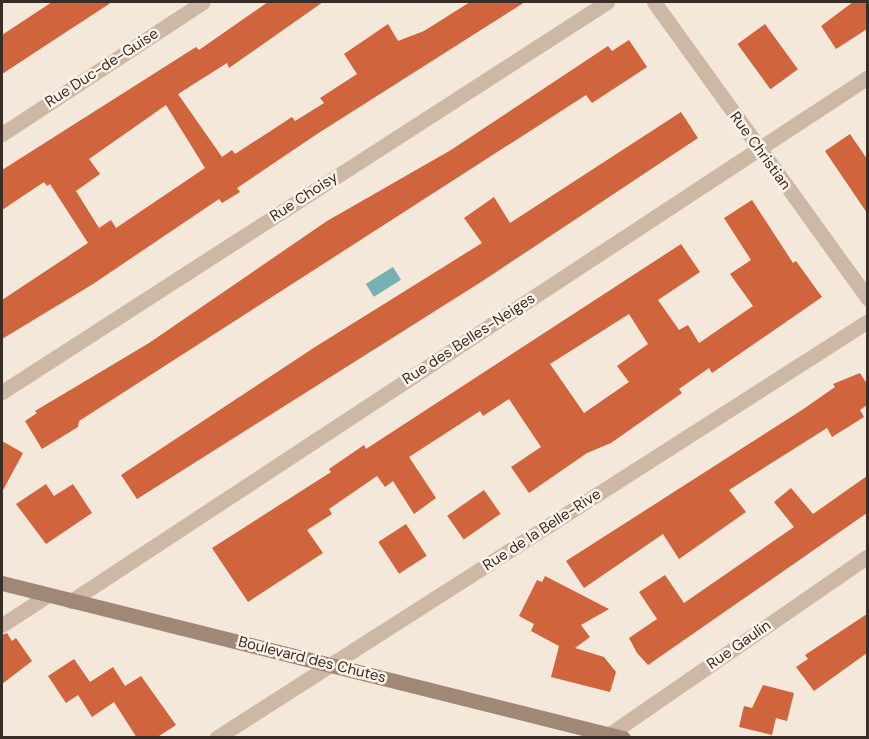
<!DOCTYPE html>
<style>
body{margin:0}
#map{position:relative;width:869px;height:739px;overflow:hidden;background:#f4e8da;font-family:"DM Sans",sans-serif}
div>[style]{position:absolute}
.water>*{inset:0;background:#77afb3;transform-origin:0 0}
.building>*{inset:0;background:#d0643c;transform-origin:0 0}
.street>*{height:15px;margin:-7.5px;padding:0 7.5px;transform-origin:7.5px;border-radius:7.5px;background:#cdb8a5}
.secondary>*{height:15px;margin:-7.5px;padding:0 7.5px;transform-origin:7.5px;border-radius:7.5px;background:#a18776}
span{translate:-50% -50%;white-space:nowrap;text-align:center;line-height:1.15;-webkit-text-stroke:5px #fbf2e7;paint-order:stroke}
.street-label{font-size:15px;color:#382d27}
.frame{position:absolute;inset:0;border:3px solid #382d27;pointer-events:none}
</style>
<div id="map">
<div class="water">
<i style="left:393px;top:267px;width:15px;height:32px;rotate:58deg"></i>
</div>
<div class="building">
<i style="clip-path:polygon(52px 2px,112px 2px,2px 74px,2px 35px)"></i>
<i style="clip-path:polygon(evenodd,268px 2px,323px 2px,229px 68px,227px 63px,178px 94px,222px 157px,232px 150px,235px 154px,292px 117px,295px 121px,324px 103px,320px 98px,357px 74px,344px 54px,388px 24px,398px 41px,424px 31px,470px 2px,525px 2px,317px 134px,237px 188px,240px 192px,222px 203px,219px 199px,93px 284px,2px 339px,2px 300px,88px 243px,50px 184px,47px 186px,44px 182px,2px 210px,2px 170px,196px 47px,199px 50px,268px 2px,166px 105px,205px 168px,116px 228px,111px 220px,99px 228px,76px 191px,100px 174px,89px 159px,166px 105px)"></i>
<i style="clip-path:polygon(853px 2px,867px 2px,867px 29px,836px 49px,821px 26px)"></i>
<i style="left:765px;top:24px;width:56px;height:34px;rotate:54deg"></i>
<i style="clip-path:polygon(629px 40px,647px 67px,592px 103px,586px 95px,79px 421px,78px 427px,42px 449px,25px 421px,37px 413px,35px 411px,149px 343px,327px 221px,451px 150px,608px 46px,612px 51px)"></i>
<i style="clip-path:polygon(681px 112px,698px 138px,481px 282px,137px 499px,121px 475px,315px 347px,482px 243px,464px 218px,494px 197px,510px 223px)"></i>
<i style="clip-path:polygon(850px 134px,867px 159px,867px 213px,825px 151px)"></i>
<i style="clip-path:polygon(evenodd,752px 200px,793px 263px,796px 261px,822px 297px,712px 373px,709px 368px,679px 389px,682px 393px,611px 443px,587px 453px,529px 493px,511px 467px,541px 447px,509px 399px,483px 416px,480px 411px,409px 457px,436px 498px,414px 514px,393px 481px,385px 487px,377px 476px,329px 509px,332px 514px,307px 530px,323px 553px,248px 602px,212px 548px,331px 472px,329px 469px,364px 445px,366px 449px,681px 244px,700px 272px,658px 300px,679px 330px,688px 325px,699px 343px,753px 306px,730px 274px,751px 260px,724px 218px,752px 200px,629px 314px,648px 344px,617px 366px,629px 382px,584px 413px,550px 364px,629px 314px)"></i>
<i style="clip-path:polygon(860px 373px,867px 384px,867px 405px,860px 410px,864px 417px,832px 437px,827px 428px,729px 490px,746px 512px,679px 559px,663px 534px,584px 588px,566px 561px,802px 410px,835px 387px,833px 384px)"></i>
<i style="clip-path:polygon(2px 441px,23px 453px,2px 492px)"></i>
<i style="clip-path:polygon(867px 476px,867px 513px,648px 665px,637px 653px,629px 638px,657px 619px,639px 592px,665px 575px,684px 603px,794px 527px,774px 502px,791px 488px,813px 514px)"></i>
<i style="clip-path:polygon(46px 484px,54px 496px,73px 484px,92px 513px,46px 544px,16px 504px)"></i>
<i style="left:484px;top:490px;width:29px;height:45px;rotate:55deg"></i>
<i style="left:406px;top:524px;width:38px;height:33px;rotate:57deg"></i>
<i style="clip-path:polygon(545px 576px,609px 609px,581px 625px,590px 637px,575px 648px,604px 657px,616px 672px,610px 692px,551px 677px,559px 646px,531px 631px,534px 624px,519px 616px,537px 580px,542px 582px)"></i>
<i style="clip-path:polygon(867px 614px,867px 653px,814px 691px,796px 667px,808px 659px,805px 655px)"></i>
<i style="clip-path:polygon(7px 633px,12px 641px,16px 638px,32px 661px,2px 684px,2px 635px)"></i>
<i style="clip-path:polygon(74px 659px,90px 682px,113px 667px,125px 686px,141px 676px,176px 725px,156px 738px,137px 738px,114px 702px,92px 717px,78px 695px,66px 703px,48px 676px)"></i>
<i style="clip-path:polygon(763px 685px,794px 693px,787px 721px,776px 718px,772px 735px,739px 727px,744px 706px,752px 708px)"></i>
</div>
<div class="street">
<i style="left:654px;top:2px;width:366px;rotate:54.2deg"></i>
<i style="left:2px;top:134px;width:240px;rotate:-33.3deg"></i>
<i style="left:2px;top:392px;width:720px;rotate:-32.81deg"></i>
<i style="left:71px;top:601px;width:954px;rotate:-33.32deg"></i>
<i style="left:2px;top:625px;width:55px;rotate:-33.1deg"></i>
<i style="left:610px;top:734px;width:313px;rotate:-34.6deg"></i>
<i style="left:216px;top:738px;width:774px;rotate:-32.6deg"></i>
</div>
<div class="secondary">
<i style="left:2px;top:583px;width:640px;rotate:14.01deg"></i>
</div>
<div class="street-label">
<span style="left:102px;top:68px;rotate:-33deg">Rue Duc-de-Guise</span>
<span style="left:760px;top:151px;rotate:54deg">Rue Christian</span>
<span style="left:304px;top:197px;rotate:-33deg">Rue Choisy</span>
<span style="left:469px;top:339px;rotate:-33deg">Rue des Belles-Neiges</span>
<span style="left:542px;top:530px;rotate:-33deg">Rue de la Belle-Rive</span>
<span style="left:739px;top:645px;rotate:-35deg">Rue Gaulin</span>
<span style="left:312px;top:660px;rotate:14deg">Boulevard des Chutes</span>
</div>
<div class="frame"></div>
</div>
